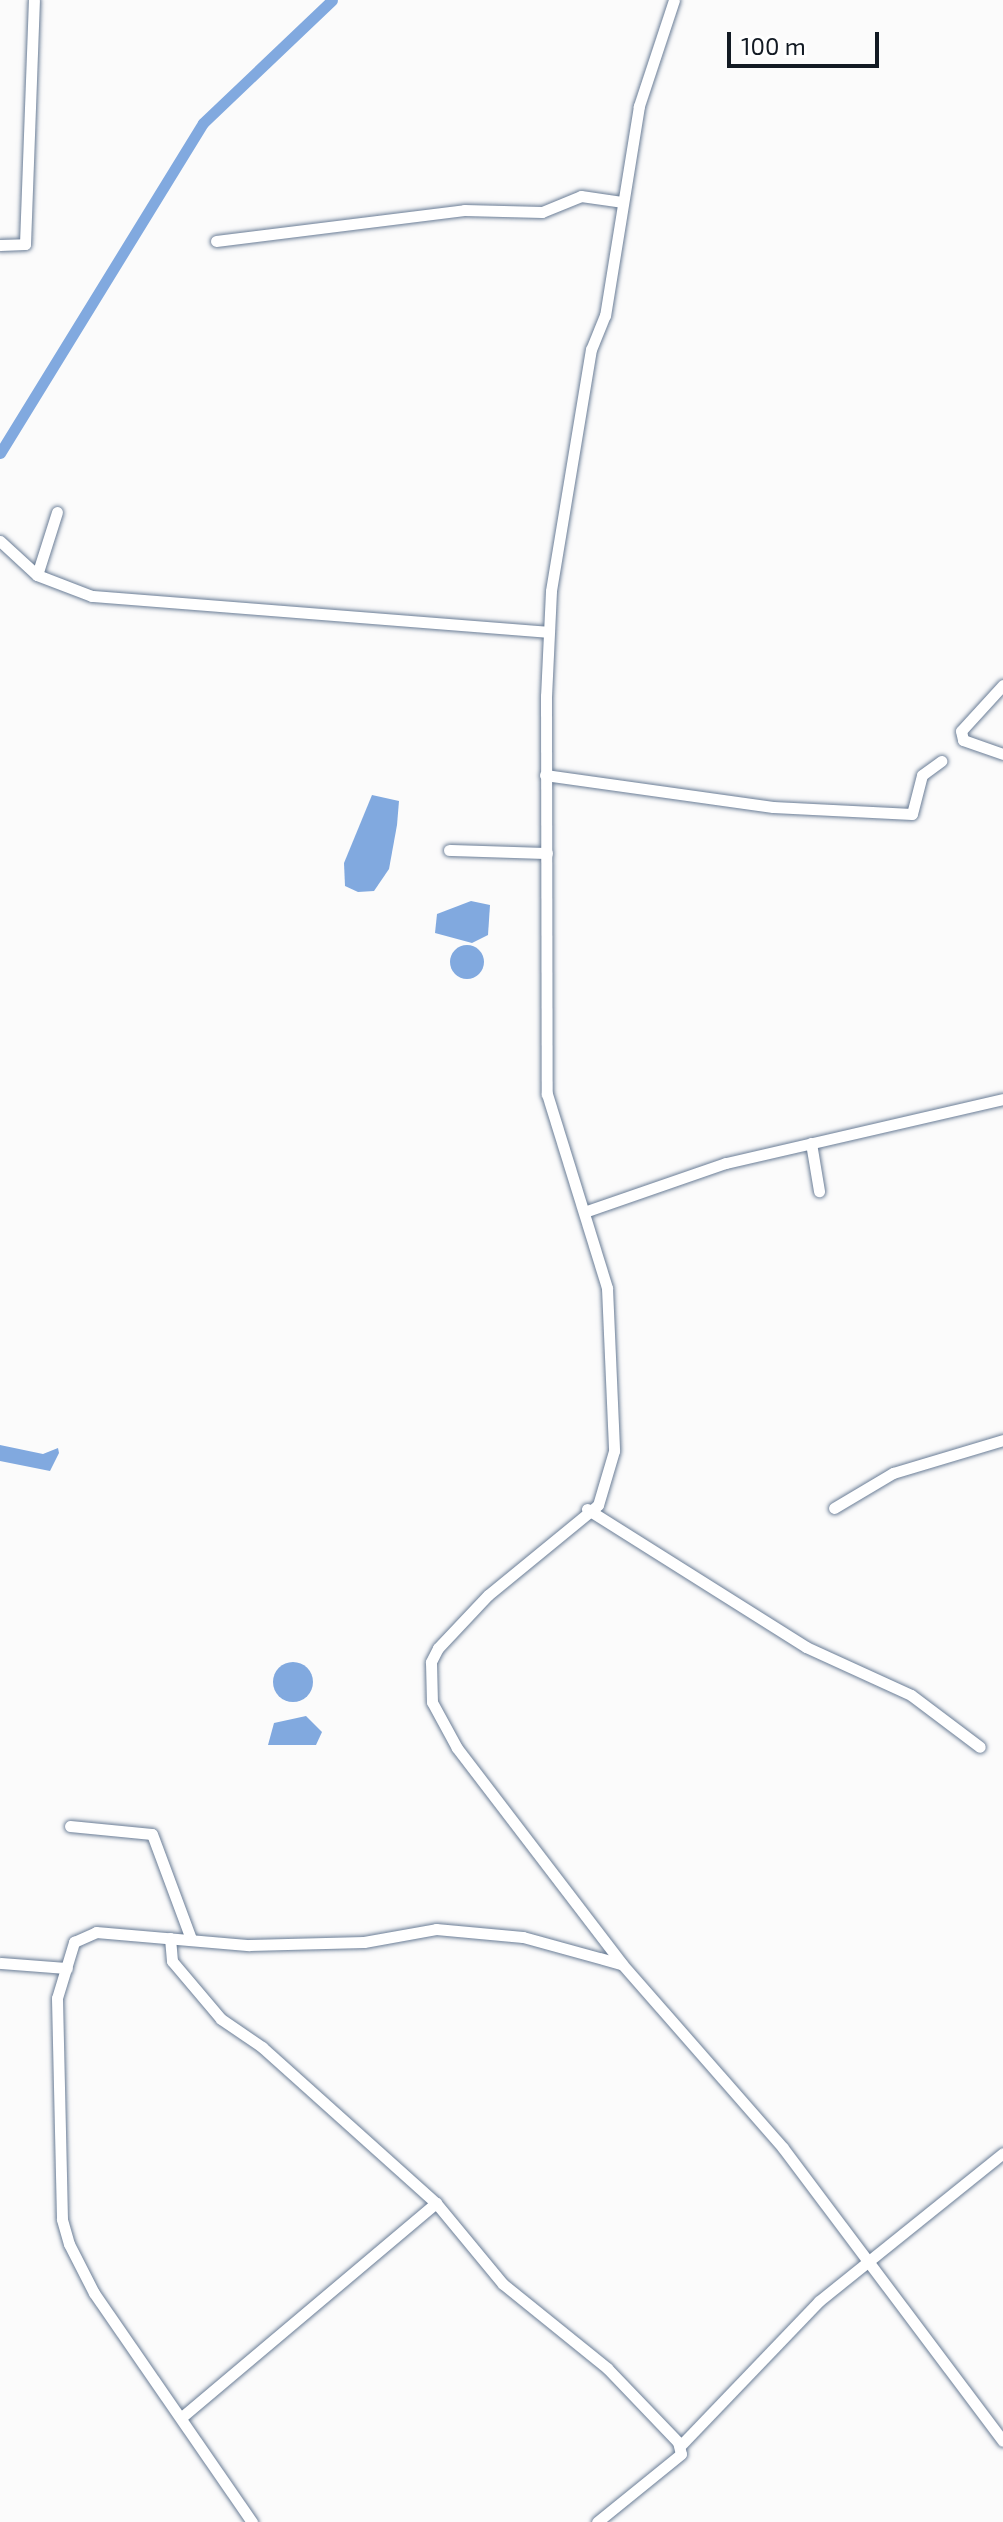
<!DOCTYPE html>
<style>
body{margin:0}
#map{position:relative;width:1003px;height:2522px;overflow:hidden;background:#fbfbfb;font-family:"Exo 2",sans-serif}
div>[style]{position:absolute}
.water>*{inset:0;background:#81a9df}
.round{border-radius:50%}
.canal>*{height:11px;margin:-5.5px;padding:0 5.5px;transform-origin:5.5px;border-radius:5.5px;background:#81a9df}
.roads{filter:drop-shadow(0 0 2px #6a7d96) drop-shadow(0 0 2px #6a7d96)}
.minor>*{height:11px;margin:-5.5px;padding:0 5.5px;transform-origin:5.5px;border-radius:5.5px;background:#fff}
span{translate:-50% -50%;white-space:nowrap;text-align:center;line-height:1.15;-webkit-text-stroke:6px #fff;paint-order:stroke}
.scale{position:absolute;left:727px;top:32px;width:152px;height:36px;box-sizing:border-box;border:4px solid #121a23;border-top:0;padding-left:10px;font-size:24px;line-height:28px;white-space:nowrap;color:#121a23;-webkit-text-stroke:6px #fff;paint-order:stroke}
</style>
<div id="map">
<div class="water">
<i style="clip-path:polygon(372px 795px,399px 801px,397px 825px,389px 869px,374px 891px,358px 892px,345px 886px,344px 863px)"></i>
<i style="clip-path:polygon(471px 901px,490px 905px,488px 935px,472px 943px,435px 933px,437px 914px)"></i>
<i class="round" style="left:450px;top:945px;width:34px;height:34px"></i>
<i style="clip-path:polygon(0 1445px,43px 1454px,58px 1448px,59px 1453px,50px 1471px,0 1461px)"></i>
<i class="round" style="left:273px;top:1662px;width:40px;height:40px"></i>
<i style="clip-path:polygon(306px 1716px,322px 1732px,316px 1745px,268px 1745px,274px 1723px)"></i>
</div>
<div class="canal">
<i style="left:0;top:453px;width:387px;rotate:-58.4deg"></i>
<i style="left:203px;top:123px;width:178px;rotate:-43.6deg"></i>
</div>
<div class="roads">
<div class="minor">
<i style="left:674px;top:0;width:112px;rotate:108.3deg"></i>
<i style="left:639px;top:106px;width:212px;rotate:99.2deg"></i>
<i style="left:605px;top:315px;width:37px;rotate:112deg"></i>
<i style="left:591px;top:349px;width:245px;rotate:99.4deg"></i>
<i style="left:551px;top:591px;width:105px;rotate:92.7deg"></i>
<i style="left:546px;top:696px;width:398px;rotate:89.9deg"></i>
<i style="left:547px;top:1094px;width:203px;rotate:72.8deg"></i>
<i style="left:607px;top:1288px;width:163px;rotate:87.5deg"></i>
<i style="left:614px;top:1451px;width:56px;rotate:106.5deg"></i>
<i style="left:598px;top:1505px;width:142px;rotate:140.7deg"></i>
<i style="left:488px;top:1595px;width:73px;rotate:133.3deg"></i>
<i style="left:438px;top:1648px;width:16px;rotate:117deg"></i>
<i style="left:431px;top:1662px;width:40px;rotate:88.6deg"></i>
<i style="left:432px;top:1702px;width:52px;rotate:61.5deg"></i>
<i style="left:457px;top:1748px;width:272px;rotate:52.6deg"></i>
<i style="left:622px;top:1964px;width:244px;rotate:48.8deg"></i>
<i style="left:783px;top:2148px;width:366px;rotate:53.1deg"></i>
<i style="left:216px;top:241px;width:250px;rotate:-7.1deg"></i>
<i style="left:464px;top:210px;width:78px;rotate:1.5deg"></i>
<i style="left:542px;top:212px;width:42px;rotate:-22.3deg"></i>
<i style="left:581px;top:196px;width:41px;rotate:8.3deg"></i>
<i style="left:0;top:245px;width:25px;rotate:-2deg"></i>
<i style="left:25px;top:244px;width:244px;rotate:-87.9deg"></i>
<i style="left:0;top:541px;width:50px;rotate:42.6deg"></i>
<i style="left:37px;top:575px;width:59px;rotate:20.9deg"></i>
<i style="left:92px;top:596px;width:457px;rotate:4.5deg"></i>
<i style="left:37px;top:575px;width:66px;rotate:-72.4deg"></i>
<i style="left:1003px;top:685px;width:62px;rotate:132.4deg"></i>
<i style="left:961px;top:731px;width:9px;rotate:77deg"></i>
<i style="left:963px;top:740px;width:42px;rotate:19.3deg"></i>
<i style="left:545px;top:775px;width:230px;rotate:8deg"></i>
<i style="left:773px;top:807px;width:139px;rotate:2.9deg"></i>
<i style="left:912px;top:814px;width:40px;rotate:-75.6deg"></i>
<i style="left:922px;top:775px;width:24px;rotate:-36deg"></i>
<i style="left:449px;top:850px;width:98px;rotate:1.8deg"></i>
<i style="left:811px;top:1143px;width:49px;rotate:80.5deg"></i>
<i style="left:587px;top:1211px;width:147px;rotate:-19.1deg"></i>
<i style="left:726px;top:1163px;width:284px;rotate:-13deg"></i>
<i style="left:834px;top:1508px;width:69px;rotate:-30.7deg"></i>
<i style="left:893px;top:1473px;width:115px;rotate:-16.7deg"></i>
<i style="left:587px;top:1509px;width:259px;rotate:32.2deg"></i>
<i style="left:806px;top:1647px;width:115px;rotate:24.6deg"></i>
<i style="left:911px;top:1695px;width:86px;rotate:37deg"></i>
<i style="left:70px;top:1826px;width:82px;rotate:5.6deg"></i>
<i style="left:152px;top:1834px;width:112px;rotate:69.6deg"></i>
<i style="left:170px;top:1938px;width:23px;rotate:85deg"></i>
<i style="left:172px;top:1961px;width:76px;rotate:49.8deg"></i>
<i style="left:221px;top:2019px;width:50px;rotate:34.3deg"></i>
<i style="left:262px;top:2047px;width:234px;rotate:41.9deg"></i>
<i style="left:436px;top:2203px;width:105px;rotate:50.4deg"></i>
<i style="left:503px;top:2284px;width:134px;rotate:38.9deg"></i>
<i style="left:607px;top:2368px;width:103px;rotate:46.2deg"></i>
<i style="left:678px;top:2442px;width:12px;rotate:76deg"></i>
<i style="left:681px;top:2454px;width:108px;rotate:141deg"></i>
<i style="left:0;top:1963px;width:67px;rotate:4.3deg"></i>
<i style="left:183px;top:2416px;width:331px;rotate:-40.1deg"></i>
<i style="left:680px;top:2446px;width:201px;rotate:-46.2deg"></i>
<i style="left:819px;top:2301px;width:236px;rotate:-38.8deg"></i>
<i style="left:252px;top:2522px;width:278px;rotate:-124.6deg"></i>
<i style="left:94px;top:2293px;width:55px;rotate:-117deg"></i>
<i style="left:69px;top:2244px;width:26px;rotate:-106deg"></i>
<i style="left:62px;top:2219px;width:221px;rotate:-91.3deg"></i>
<i style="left:57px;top:1998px;width:59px;rotate:-73.1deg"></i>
<i style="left:74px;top:1942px;width:24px;rotate:-24deg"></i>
<i style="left:96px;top:1932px;width:154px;rotate:4.9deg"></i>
<i style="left:249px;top:1945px;width:115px;rotate:-1.5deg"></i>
<i style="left:364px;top:1942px;width:73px;rotate:-10.2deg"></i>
<i style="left:436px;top:1929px;width:87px;rotate:5.3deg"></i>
<i style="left:523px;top:1937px;width:102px;rotate:15.4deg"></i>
</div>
</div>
<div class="scale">100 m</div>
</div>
